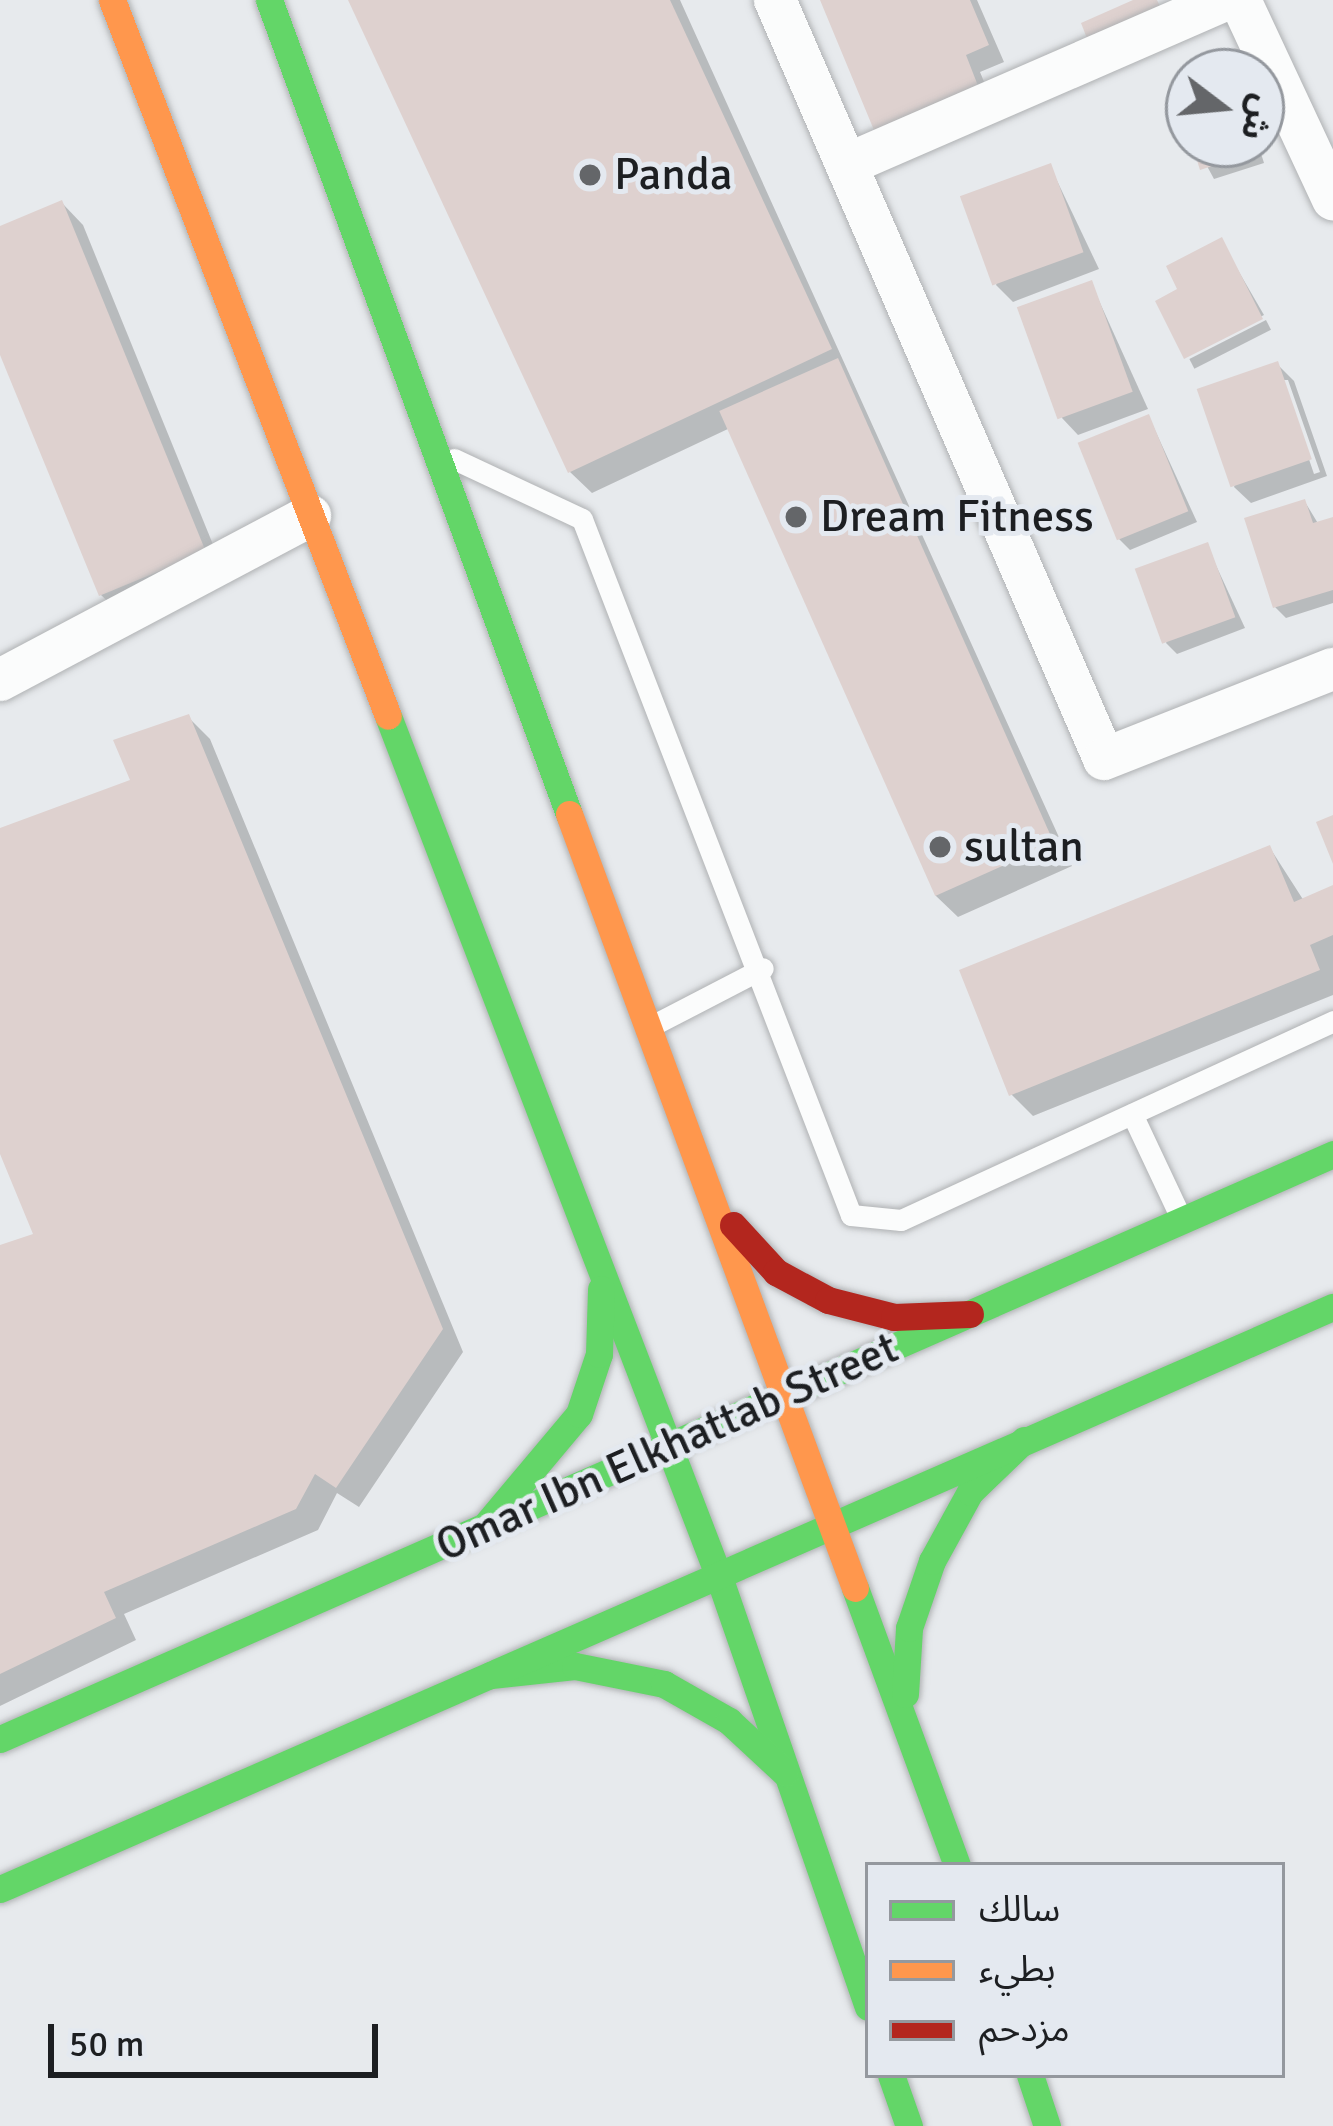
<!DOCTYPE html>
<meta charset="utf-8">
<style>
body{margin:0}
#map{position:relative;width:1333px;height:2126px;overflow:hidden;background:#e7eaed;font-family:Signika,"Noto Sans Arabic",sans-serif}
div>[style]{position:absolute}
.shadow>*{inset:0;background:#0003;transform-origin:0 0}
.building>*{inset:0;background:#ded1cf;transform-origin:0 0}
.roads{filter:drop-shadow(0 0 3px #b0b2b4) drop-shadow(0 0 3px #b0b2b4)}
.lane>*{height:21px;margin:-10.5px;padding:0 10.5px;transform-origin:10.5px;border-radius:10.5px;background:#fbfcfc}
.street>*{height:42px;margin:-21px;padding:0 21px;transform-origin:21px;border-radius:21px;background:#fbfcfc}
.fast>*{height:27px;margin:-13.5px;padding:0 13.5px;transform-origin:13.5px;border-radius:13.5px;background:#63d668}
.slow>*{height:27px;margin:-13.5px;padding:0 13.5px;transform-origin:13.5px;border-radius:13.5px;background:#ff974d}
.jam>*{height:27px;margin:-13.5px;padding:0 13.5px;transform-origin:13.5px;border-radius:13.5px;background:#b3261e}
.dots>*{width:33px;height:33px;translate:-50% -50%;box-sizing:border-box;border:6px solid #e4e9f0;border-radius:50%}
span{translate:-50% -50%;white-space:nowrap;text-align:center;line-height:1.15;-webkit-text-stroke:10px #e4e9f0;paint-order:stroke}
.poi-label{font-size:45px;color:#1d1f22}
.left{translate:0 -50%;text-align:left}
.street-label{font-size:45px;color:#1d1f22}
.legend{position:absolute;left:865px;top:1862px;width:420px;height:216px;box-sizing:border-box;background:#e4e9f0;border:3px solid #94989e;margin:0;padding:15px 21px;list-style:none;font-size:36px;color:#1d1f22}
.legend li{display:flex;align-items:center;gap:24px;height:60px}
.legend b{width:60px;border:3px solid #94989e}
.north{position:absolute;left:1165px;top:48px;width:120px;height:120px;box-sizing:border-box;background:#e4e9f0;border:3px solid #94989e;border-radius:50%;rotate:106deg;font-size:33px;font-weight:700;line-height:48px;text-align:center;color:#1d1f22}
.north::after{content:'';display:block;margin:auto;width:42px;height:54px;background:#646669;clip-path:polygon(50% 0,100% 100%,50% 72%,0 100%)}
.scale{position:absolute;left:48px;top:2024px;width:330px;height:54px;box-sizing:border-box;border:6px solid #1d1f22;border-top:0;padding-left:15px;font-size:36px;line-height:42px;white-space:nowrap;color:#1d1f22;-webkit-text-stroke:9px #e4e9f0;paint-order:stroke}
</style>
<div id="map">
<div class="shadow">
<i style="clip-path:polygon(351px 0,680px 0,1072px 866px,958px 917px,936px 896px,730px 428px,592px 493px,570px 472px)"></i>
<i style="clip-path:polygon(823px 0,977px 0,1004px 62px,980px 72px,995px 108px)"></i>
<i style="clip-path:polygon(1195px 144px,1258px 144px,1264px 163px,1214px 179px)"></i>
<i style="clip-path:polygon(1050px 166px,1099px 269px,1013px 302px,996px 285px)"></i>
<i style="clip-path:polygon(62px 203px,83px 225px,225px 574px,123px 616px,101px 595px,0 347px,0 229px)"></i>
<i style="clip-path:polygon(1221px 241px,1264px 315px,1186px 354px,1181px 291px)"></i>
<i style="clip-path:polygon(1091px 283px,1148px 409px,1078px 435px,1062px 418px)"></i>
<i style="left:1266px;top:320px;width:11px;height:86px;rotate:63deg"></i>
<i style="clip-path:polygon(evenodd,1277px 364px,1294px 381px,1327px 476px,1251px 503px,1234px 487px,1277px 364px,1282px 380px,1288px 380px,1320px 472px,1314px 474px,1282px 380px)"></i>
<i style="clip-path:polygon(1149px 417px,1197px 522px,1130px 550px,1119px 539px)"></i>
<i style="clip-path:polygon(1305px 502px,1319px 525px,1333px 520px,1333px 603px,1286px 618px,1275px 607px)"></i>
<i style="clip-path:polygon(1207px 546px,1245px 628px,1177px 654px,1166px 643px)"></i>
<i style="clip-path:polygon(188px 717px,210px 739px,463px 1352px,359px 1507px,337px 1493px,318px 1530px,124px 1614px,136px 1640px,0 1706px,0 1249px,37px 1236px,0 1146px,0 832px,134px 782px)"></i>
<i style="clip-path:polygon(1270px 848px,1304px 901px,1333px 888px,1333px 995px,1033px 1116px,1011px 1094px)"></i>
</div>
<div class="building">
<i style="clip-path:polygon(348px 0,670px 0,832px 349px,568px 473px)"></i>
<i style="clip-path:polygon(820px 0,970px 0,989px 45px,966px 55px,980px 91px,876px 135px)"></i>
<i style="clip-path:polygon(1133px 0,1157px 0,1166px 19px,1092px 51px,1081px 23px)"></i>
<i style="clip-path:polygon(1189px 93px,1189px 133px,1188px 133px,1177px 98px)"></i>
<i style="clip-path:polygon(1192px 144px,1252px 144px,1255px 152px,1200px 170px)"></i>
<i style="left:1051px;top:163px;width:95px;height:97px;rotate:70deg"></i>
<i style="clip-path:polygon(62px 200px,206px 552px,99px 596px,0 355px,0 226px)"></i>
<i style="clip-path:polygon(1222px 237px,1263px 319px,1184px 359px,1155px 301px,1177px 289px,1166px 266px)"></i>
<i style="left:1092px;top:280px;width:119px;height:80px;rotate:70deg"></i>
<i style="left:838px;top:358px;width:531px;height:130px;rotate:66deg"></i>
<i style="left:1278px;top:361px;width:104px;height:86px;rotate:71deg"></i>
<i style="left:1149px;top:414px;width:105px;height:77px;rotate:68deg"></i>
<i style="clip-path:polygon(1305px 499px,1313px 523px,1333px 517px,1333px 590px,1273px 608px,1244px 518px)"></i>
<i style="left:1208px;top:542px;width:80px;height:78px;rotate:70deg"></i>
<i style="clip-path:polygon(189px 714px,443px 1329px,336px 1488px,315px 1474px,296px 1509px,104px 1592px,116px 1618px,0 1674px,0 1245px,33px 1234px,0 1154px,0 828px,130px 780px,113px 740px)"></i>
<i style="clip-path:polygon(1333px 815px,1333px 864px,1316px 822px)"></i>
<i style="clip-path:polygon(1270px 845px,1294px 902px,1333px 885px,1333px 935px,1310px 945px,1320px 970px,1009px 1096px,959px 970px)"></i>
</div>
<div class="roads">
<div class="lane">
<i style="left:454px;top:459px;width:141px;rotate:25.1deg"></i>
<i style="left:582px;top:519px;width:746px;rotate:68.87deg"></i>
<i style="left:851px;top:1215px;width:50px;rotate:5.7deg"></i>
<i style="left:901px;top:1220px;width:476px;rotate:-24.7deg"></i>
<i style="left:657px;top:1023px;width:119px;rotate:-27.4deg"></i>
<i style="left:1132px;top:1114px;width:113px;rotate:64.8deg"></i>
</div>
<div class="street">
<i style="left:775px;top:0;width:827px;rotate:66.56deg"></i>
<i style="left:1104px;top:759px;width:246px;rotate:-21.5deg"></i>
<i style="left:1240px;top:0;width:220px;rotate:65deg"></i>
<i style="left:848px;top:164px;width:411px;rotate:-23.5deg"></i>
<i style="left:0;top:680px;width:351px;rotate:-27.9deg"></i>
</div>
<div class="fast">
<i style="left:269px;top:0;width:868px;rotate:69.77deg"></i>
<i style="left:388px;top:716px;width:922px;rotate:68.97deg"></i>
<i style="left:719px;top:1577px;width:455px;rotate:70.9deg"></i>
<i style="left:485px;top:1526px;width:146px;rotate:-50deg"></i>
<i style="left:579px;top:1414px;width:63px;rotate:-71.6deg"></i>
<i style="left:599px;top:1354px;width:65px;rotate:-88.2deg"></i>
<i style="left:855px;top:1588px;width:295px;rotate:69.8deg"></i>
<i style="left:491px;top:1675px;width:84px;rotate:-6.1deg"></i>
<i style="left:575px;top:1666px;width:91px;rotate:11.4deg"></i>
<i style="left:664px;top:1684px;width:75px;rotate:29.6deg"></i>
<i style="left:729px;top:1721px;width:76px;rotate:42.9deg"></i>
<i style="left:905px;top:1694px;width:66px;rotate:-86.5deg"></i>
<i style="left:909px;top:1628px;width:71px;rotate:-71.1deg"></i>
<i style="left:932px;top:1561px;width:79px;rotate:-61.2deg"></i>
<i style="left:970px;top:1492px;width:75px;rotate:-43.9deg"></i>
<i style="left:0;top:1739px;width:1456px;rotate:-23.69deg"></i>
<i style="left:0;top:1889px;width:1455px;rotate:-23.59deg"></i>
<i style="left:891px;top:2075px;width:54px;rotate:70.6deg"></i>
<i style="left:1030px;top:2075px;width:54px;rotate:71.6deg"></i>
</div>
<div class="slow">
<i style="left:112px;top:0;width:767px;rotate:68.92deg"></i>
<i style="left:569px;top:814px;width:825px;rotate:69.72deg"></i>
</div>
<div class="jam">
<i style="left:733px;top:1225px;width:64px;rotate:47.5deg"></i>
<i style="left:776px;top:1272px;width:59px;rotate:28.3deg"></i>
<i style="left:828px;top:1300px;width:68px;rotate:14.4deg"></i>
<i style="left:894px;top:1317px;width:76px;rotate:-2.3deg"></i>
</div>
</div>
<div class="dots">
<i style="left:590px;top:175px;background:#646669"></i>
<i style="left:796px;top:517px;background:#646669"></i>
<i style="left:940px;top:847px;background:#646669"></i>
</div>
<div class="poi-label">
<span class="left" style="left:614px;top:175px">Panda</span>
<span class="left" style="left:820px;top:517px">Dream Fitness</span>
<span class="left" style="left:964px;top:847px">sultan</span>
</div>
<div class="street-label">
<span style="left:667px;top:1447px;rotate:-24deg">Omar Ibn Elkhattab Street</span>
</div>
<ul class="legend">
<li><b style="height:15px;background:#63d668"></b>سالك</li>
<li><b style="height:15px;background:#ff974d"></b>بطيء</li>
<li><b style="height:15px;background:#b3261e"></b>مزدحم</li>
</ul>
<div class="north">ش</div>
<div class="scale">50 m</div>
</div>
